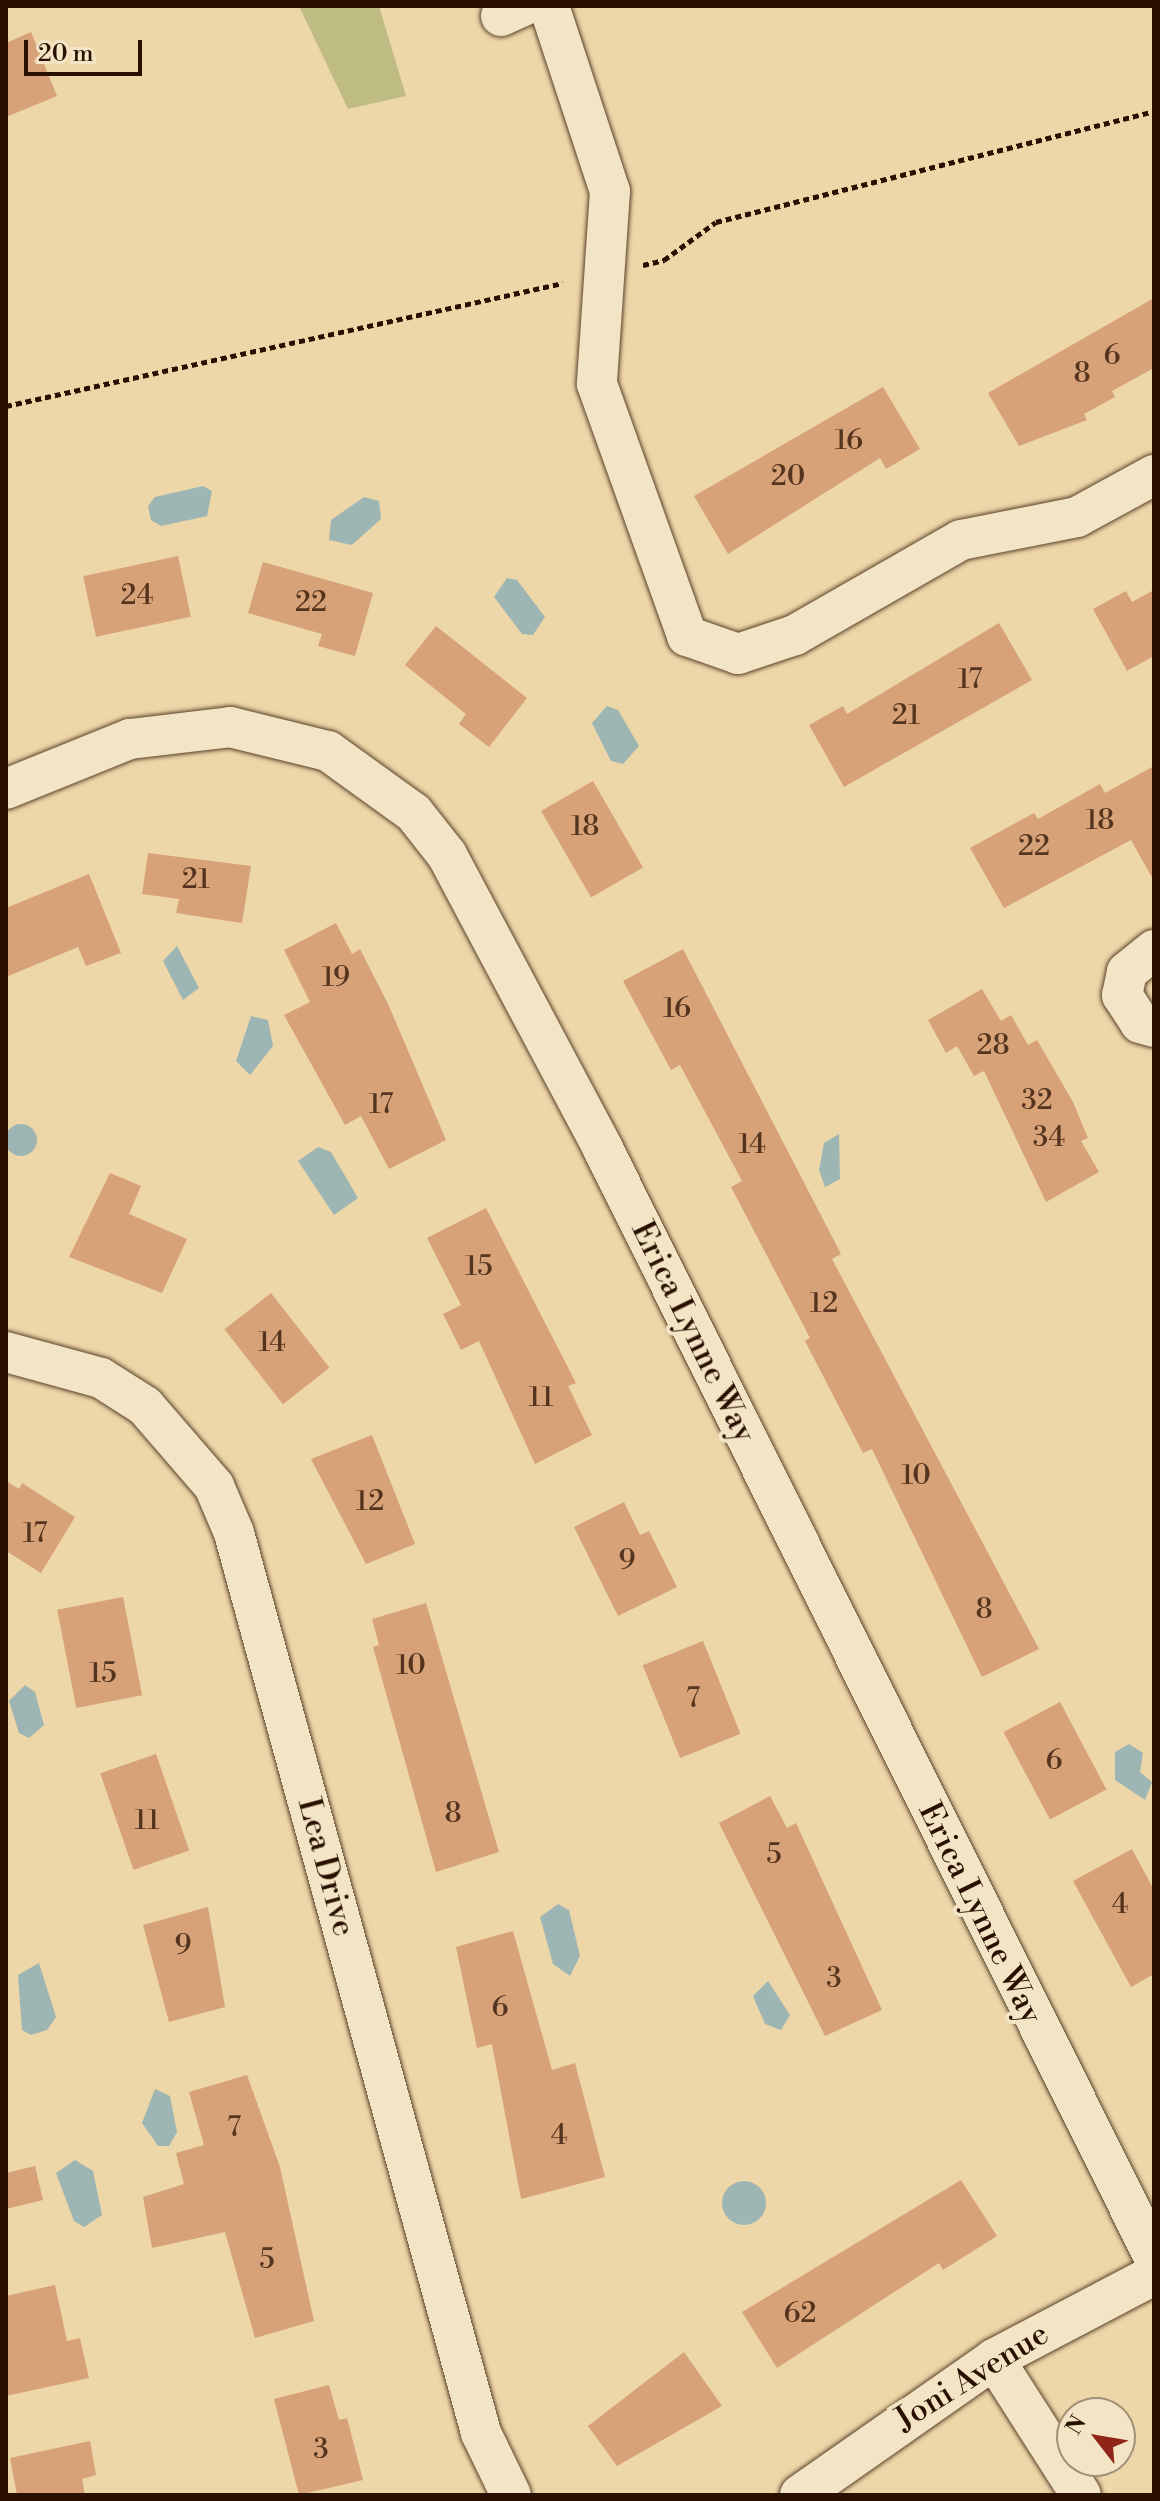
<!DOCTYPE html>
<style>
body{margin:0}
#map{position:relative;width:1160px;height:2501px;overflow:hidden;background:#edd6a8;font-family:"Libre Bodoni",serif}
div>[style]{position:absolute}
.green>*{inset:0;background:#bfbc83}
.water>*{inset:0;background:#9eb6b3}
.round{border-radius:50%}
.building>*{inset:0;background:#d7a278;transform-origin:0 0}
.path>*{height:5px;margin-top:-2.5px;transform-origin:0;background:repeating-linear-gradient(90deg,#291000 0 6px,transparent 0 10px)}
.roads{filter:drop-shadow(0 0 2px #5a422a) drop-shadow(0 0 2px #5a422a)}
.minor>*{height:40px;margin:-20px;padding:0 20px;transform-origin:20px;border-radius:20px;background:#f3e4c6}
span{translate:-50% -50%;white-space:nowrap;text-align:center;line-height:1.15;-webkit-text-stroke:8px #f3e4c6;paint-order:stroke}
.number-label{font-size:28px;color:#54341e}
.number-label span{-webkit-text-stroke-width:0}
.street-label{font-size:32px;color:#291000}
.frame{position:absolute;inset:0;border:8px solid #291000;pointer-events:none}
.north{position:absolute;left:1056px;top:2397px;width:80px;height:80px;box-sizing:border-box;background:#f3e4c6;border:2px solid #a28f77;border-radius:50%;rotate:301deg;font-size:22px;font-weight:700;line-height:32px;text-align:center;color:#291000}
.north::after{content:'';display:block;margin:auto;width:28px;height:36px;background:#8f2418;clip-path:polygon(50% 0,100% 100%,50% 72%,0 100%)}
.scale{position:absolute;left:24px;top:40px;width:118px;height:36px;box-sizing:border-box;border:4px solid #291000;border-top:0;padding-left:10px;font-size:24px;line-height:28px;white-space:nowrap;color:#291000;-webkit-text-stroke:6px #f3e4c6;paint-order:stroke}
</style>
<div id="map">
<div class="green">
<i style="clip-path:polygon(299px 6px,379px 6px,406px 96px,348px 109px)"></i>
</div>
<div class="water">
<i style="clip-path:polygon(203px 486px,212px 491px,207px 516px,161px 526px,151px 520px,148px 506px,155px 497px)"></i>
<i style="clip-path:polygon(364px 497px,379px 501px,381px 519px,352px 545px,329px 540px,331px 520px)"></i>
<i style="clip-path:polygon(507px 578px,517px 580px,545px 617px,533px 635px,522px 634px,494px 597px)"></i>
<i style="clip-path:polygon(607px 706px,618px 710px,639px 746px,623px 764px,611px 761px,592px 723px)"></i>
<i style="clip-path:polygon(177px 946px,199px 988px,183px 1000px,163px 961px)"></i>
<i style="clip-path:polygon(251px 1016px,268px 1020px,273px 1046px,250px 1075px,236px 1061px)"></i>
<i class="round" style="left:5px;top:1124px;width:32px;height:32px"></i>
<i style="clip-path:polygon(839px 1134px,840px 1179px,825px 1187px,819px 1170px,824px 1143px)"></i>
<i style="clip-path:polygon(318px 1147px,331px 1152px,358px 1198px,334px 1215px,298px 1161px)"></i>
<i style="clip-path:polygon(25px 1685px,35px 1692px,44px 1725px,29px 1738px,19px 1733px,9px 1701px)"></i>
<i style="clip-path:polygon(1129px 1744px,1143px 1753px,1140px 1772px,1152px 1782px,1145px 1800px,1115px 1780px,1115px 1752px)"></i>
<i style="clip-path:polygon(558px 1904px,569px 1910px,580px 1956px,570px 1976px,553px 1964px,540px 1917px)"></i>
<i style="clip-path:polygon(39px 1963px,56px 2017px,47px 2030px,31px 2035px,22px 2030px,18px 1975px)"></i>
<i style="clip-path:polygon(768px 1981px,790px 2015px,781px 2030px,765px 2024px,753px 1996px)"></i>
<i style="clip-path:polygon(155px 2089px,170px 2096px,177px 2132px,169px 2146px,158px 2146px,142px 2123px)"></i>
<i style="clip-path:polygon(75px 2160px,93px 2171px,102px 2215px,84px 2227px,74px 2221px,56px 2173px)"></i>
<i class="round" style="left:722px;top:2181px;width:44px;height:44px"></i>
</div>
<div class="building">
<i style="clip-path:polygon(31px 32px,57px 96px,6px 117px,6px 43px)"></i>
<i style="clip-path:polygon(1154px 298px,1154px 368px,1112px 391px,1115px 397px,1084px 414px,1087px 420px,1019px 446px,988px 393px)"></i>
<i style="clip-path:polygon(883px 387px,920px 449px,886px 469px,880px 458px,728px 554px,694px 496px)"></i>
<i style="left:178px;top:556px;width:62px;height:97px;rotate:78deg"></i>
<i style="clip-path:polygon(263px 562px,373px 593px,355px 656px,318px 646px,322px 634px,248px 613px)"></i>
<i style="clip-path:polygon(1154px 590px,1154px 656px,1127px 671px,1093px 609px,1126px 591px,1132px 602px)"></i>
<i style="clip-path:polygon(999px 623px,1032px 680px,844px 787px,809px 725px,843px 706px,847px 714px)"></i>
<i style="clip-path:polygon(436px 626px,527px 698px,489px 747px,459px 724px,466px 714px,405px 665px)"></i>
<i style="clip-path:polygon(1154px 766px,1154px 881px,1131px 840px,1004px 908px,970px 848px,1034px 813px,1038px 819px,1100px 784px,1105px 793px)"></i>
<i style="left:593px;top:781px;width:100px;height:60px;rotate:60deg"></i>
<i style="clip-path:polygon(148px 853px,251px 866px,242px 923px,176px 913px,179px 899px,142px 894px)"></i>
<i style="clip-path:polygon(89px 874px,121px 953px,86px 966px,78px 947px,6px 977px,6px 908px)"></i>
<i style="clip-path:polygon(336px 923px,352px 954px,360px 949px,389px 1006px,446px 1140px,389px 1169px,361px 1116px,345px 1125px,284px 1015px,310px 1002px,284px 950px)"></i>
<i style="clip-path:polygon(683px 949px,841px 1254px,832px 1259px,1039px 1649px,982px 1677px,872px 1449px,863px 1453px,805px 1341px,810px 1338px,731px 1187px,742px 1181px,680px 1065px,671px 1070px,623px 981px)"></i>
<i style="clip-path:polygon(982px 989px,1001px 1021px,1011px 1015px,1028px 1045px,1037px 1040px,1073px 1102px,1088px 1138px,1081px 1141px,1099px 1172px,1046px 1202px,984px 1071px,974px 1076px,957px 1046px,946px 1053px,928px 1020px)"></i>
<i style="clip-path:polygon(110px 1173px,141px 1186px,129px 1214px,187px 1239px,162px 1293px,69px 1257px)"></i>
<i style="clip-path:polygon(486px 1208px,576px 1383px,568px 1386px,592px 1435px,535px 1464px,479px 1341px,461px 1350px,443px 1314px,461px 1305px,427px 1238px)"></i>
<i style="left:271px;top:1293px;width:95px;height:59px;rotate:52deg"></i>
<i style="clip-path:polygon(372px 1435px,415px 1544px,366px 1564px,311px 1459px)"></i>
<i style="clip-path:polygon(6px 1481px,19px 1489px,22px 1483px,75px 1517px,41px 1573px,6px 1551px)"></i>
<i style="clip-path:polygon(624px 1502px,640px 1535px,649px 1531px,677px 1587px,618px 1616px,574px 1527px)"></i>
<i style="left:123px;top:1597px;width:100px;height:67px;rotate:79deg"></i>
<i style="clip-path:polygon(426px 1603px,499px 1852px,436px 1872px,373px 1647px,379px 1645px,372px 1619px)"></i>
<i style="left:703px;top:1641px;width:100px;height:65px;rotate:68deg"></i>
<i style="left:1060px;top:1702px;width:99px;height:64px;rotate:62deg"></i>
<i style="left:156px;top:1754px;width:102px;height:59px;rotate:71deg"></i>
<i style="clip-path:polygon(770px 1796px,787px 1828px,796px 1823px,882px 2010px,825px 2036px,719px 1823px)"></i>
<i style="clip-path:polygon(1132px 1849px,1154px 1890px,1154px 1974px,1131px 1987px,1073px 1881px)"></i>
<i style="clip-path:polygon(208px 1907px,225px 2007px,169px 2022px,143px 1925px)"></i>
<i style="clip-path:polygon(513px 1931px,552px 2070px,575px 2063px,605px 2177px,521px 2199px,492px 2044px,477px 2048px,456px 1947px)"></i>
<i style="clip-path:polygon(247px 2075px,280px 2167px,314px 2321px,255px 2338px,225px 2232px,152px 2248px,143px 2197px,184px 2184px,176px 2153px,204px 2145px,189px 2092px)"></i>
<i style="clip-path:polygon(35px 2166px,43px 2200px,6px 2209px,6px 2173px)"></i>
<i style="clip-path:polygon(961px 2180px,997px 2236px,943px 2270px,939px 2263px,777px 2368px,742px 2312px)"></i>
<i style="clip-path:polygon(55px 2285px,67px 2341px,80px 2338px,89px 2378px,6px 2396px,6px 2296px)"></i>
<i style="clip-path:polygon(684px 2352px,722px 2406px,617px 2466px,588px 2426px)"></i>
<i style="clip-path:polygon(329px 2385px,339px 2420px,347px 2418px,363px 2480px,299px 2495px,274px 2399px)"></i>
<i style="clip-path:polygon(90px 2441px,96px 2475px,82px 2479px,85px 2495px,17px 2495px,10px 2458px)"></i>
</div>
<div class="path">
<i style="left:643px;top:265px;width:22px;rotate:-13deg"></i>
<i style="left:664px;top:260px;width:64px;rotate:-36.2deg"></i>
<i style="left:716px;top:222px;width:452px;rotate:-14.2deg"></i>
<i style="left:6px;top:406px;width:570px;rotate:-12.45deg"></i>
</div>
<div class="roads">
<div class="minor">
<i style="left:549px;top:6px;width:195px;rotate:71.8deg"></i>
<i style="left:610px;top:191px;width:193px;rotate:93.9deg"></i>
<i style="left:597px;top:384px;width:268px;rotate:70.3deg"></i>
<i style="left:687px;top:636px;width:54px;rotate:19.4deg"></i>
<i style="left:738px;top:654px;width:60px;rotate:-18.4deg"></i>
<i style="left:795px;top:635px;width:191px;rotate:-29.8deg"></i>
<i style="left:961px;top:540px;width:118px;rotate:-11.2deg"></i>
<i style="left:1077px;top:517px;width:88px;rotate:-28.6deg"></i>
<i style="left:501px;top:16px;width:24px;rotate:-24deg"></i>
<i style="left:6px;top:789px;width:134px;rotate:-22deg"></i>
<i style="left:130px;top:739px;width:101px;rotate:-6.8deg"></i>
<i style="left:230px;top:727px;width:101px;rotate:13.8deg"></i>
<i style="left:328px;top:751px;width:106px;rotate:35.8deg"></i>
<i style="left:414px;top:813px;width:53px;rotate:51.8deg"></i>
<i style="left:447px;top:855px;width:333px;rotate:62deg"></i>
<i style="left:603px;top:1149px;width:1237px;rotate:63.56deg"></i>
<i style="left:1154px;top:950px;width:35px;rotate:141deg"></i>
<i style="left:1127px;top:972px;width:24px;rotate:102deg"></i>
<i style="left:1122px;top:995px;width:33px;rotate:57deg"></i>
<i style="left:1140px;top:1023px;width:15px;rotate:16deg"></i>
<i style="left:6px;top:1352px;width:98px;rotate:15.3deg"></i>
<i style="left:101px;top:1378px;width:52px;rotate:32.5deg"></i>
<i style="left:145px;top:1406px;width:106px;rotate:49.2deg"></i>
<i style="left:214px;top:1486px;width:51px;rotate:66.9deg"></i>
<i style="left:234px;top:1533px;width:933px;rotate:74.65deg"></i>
<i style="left:481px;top:2433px;width:69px;rotate:64.2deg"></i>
<i style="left:994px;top:2359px;width:161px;rotate:57.4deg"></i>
<i style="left:800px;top:2495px;width:237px;rotate:-35deg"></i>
<i style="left:994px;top:2359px;width:181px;rotate:-27.7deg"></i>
</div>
</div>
<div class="number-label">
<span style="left:1112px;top:356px">6</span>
<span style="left:1082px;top:374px">8</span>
<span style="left:849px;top:441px">16</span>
<span style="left:788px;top:477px">20</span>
<span style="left:137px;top:596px">24</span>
<span style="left:311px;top:603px">22</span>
<span style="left:970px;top:680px">17</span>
<span style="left:906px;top:716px">21</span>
<span style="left:1100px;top:821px">18</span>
<span style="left:585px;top:827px">18</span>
<span style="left:1034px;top:847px">22</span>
<span style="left:196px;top:880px">21</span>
<span style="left:336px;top:978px">19</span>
<span style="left:677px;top:1009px">16</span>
<span style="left:993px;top:1046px">28</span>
<span style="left:1037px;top:1101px">32</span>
<span style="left:381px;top:1105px">17</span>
<span style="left:1049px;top:1138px">34</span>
<span style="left:752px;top:1145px">14</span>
<span style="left:479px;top:1267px">15</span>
<span style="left:824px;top:1304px">12</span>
<span style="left:272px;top:1343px">14</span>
<span style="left:541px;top:1398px">11</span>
<span style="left:916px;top:1476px">10</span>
<span style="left:370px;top:1502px">12</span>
<span style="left:35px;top:1534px">17</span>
<span style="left:627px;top:1561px">9</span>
<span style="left:984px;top:1610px">8</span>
<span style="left:411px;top:1666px">10</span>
<span style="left:103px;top:1674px">15</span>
<span style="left:693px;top:1699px">7</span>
<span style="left:1054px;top:1761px">6</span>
<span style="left:453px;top:1814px">8</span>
<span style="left:147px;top:1821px">11</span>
<span style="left:774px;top:1855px">5</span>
<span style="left:1120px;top:1905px">4</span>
<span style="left:183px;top:1946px">9</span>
<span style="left:834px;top:1979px">3</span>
<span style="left:500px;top:2008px">6</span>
<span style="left:234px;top:2128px">7</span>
<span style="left:559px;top:2136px">4</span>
<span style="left:267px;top:2260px">5</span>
<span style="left:800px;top:2314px">62</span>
<span style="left:321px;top:2450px">3</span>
</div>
<div class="street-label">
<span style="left:693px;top:1332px;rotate:64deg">Erica Lynne Way</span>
<span style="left:326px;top:1867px;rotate:75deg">Lea Drive</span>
<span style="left:980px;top:1913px;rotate:64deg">Erica Lynne Way</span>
<span style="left:972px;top:2377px;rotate:-32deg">Joni Avenue</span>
</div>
<div class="frame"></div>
<div class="north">N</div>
<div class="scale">20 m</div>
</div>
